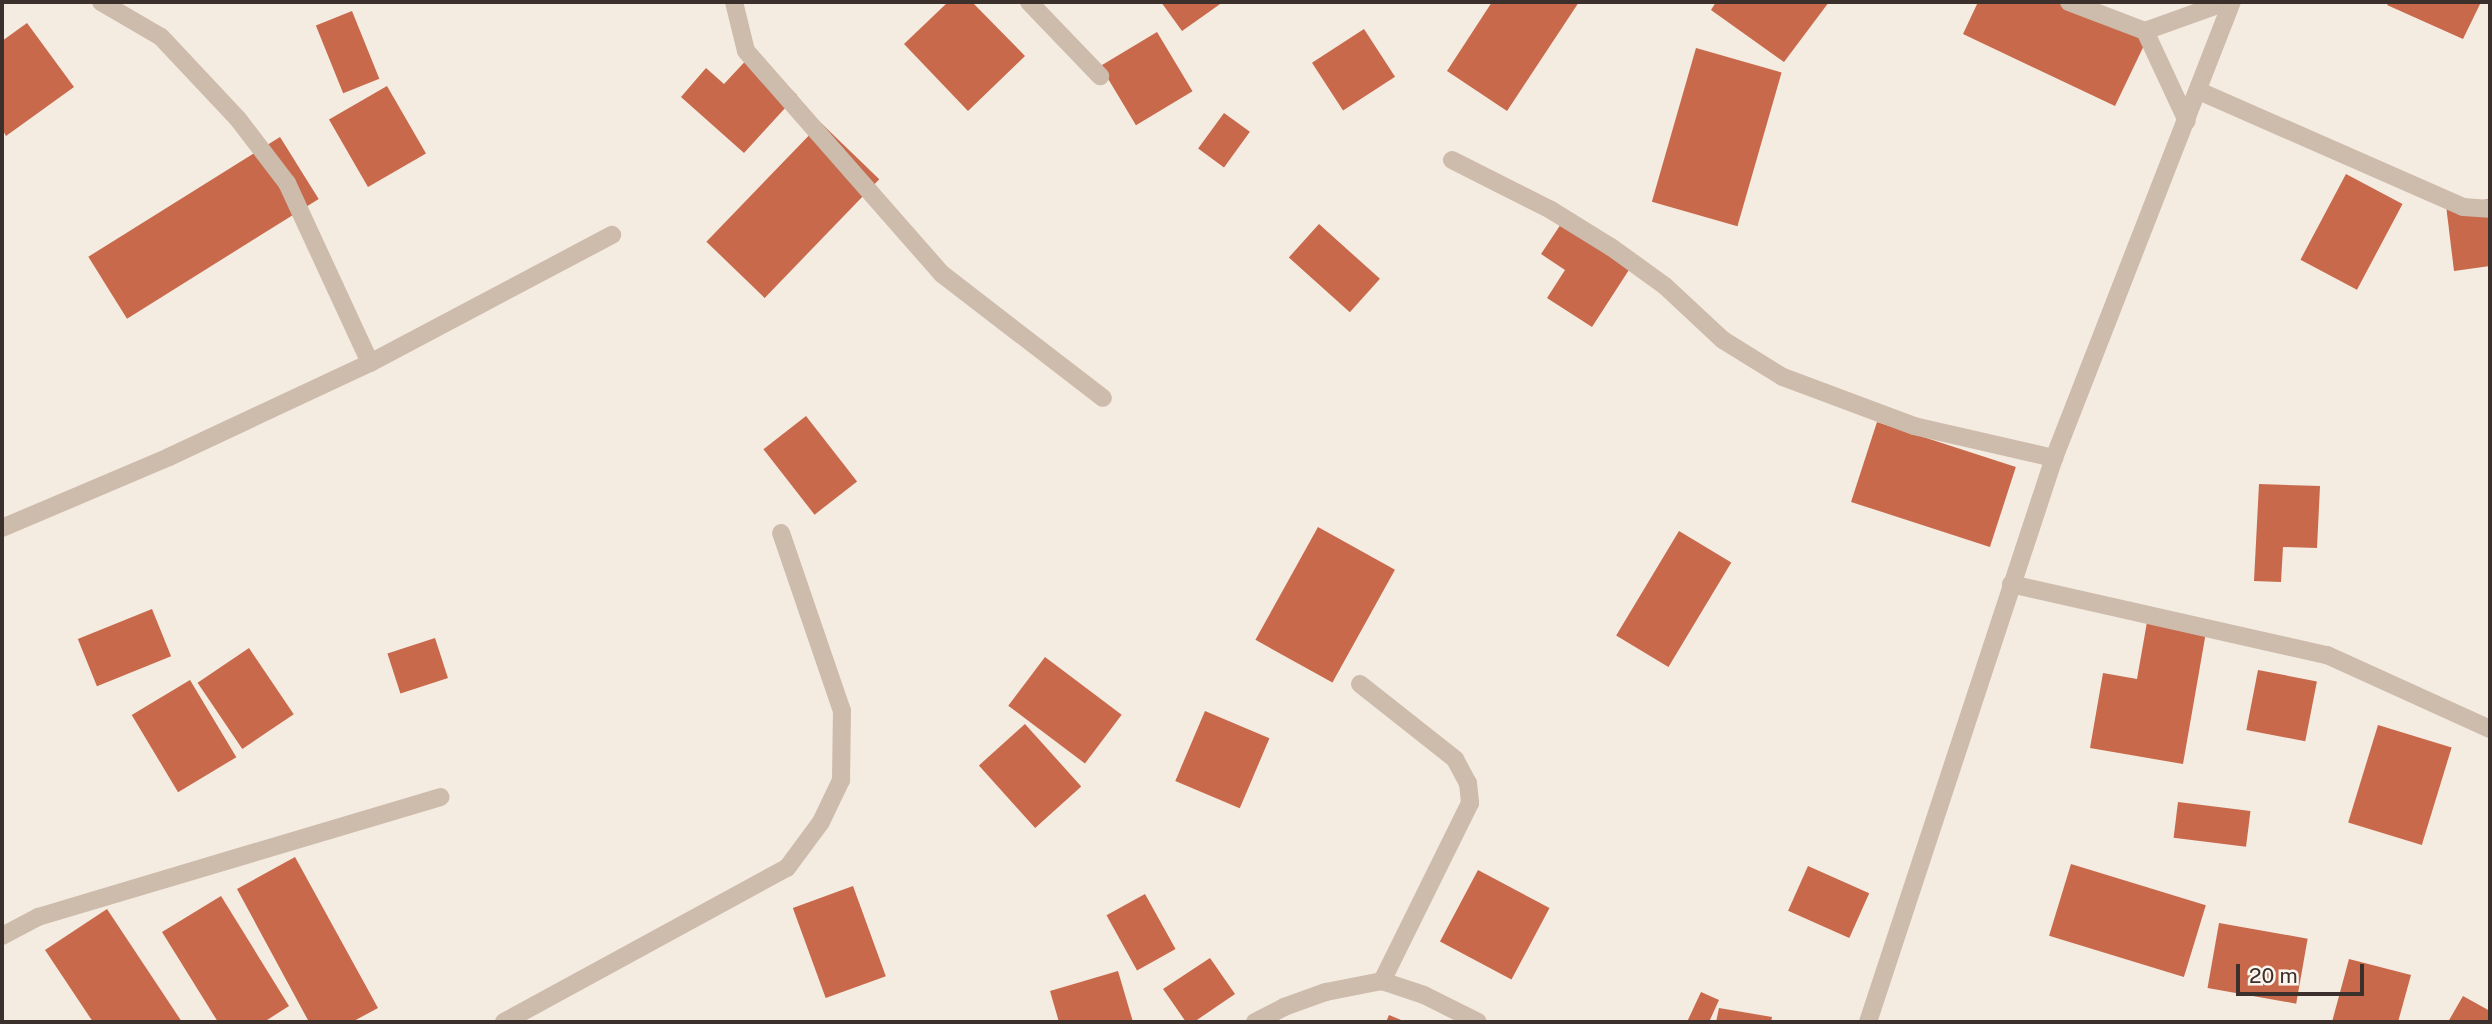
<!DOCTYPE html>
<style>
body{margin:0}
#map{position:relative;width:2492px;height:1024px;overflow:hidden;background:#f4ebe1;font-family:"Public Sans",sans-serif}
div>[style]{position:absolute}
.building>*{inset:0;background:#c8694b;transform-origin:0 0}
.minor>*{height:18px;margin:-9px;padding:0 9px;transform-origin:9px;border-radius:9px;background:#cdbbac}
span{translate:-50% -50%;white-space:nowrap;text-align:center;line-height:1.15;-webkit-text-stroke:6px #fbf5ee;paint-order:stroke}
.frame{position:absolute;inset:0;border:4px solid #3b302b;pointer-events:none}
.scale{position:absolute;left:2236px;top:964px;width:128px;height:32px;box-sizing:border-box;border:4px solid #3b302b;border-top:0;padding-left:9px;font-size:21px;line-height:24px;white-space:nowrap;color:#3b302b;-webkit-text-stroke:5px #fbf5ee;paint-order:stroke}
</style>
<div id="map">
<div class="building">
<i style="clip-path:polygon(948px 2px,972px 2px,1025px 56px,968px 111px,904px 44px)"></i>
<i style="clip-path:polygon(1161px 2px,1223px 2px,1182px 31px)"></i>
<i style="clip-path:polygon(1492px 2px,1579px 2px,1507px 111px,1447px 71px)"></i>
<i style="clip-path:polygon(1716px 2px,1829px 2px,1784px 62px,1711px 10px)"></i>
<i style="clip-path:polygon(1978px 2px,2075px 2px,2148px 37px,2115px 106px,1963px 34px)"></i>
<i style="clip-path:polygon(2389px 2px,2481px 2px,2463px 39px,2387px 5px)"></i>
<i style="left:352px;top:11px;width:73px;height:39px;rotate:68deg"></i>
<i style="clip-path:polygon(27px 23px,74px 87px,6px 136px,2px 129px,2px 41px)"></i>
<i style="left:1364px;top:29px;width:57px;height:62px;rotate:57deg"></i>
<i style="left:1157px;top:32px;width:69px;height:66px;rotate:59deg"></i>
<i style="left:1696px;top:48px;width:89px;height:160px;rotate:16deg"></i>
<i style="clip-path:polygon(752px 54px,797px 95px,744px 153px,681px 97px,706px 68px,724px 84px)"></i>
<i style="left:387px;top:86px;width:78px;height:67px;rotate:60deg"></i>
<i style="left:1224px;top:113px;width:32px;height:44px;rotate:36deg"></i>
<i style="left:821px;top:123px;width:81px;height:165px;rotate:44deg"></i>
<i style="left:280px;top:137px;width:73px;height:226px;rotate:58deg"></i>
<i style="left:2346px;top:174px;width:64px;height:97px;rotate:28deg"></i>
<i style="clip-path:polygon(2490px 199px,2490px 266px,2454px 271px,2446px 205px)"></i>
<i style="clip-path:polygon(1567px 215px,1636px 259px,1592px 327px,1547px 298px,1565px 270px,1541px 254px)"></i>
<i style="left:1319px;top:224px;width:82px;height:45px;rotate:42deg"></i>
<i style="left:806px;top:416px;width:83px;height:54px;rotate:52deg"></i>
<i style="left:1877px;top:422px;width:146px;height:84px;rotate:18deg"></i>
<i style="clip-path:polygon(2259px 484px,2320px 486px,2317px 548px,2283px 547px,2281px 582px,2254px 581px)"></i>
<i style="left:1318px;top:527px;width:88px;height:129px;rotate:29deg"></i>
<i style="left:1679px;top:531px;width:61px;height:122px;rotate:31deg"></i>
<i style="left:152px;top:609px;width:51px;height:80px;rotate:68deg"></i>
<i style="clip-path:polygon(2147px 622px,2206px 632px,2183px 764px,2090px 748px,2103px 673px,2137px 679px)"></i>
<i style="left:435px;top:638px;width:42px;height:50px;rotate:72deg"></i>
<i style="left:249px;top:648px;width:80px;height:62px;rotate:56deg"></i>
<i style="left:1045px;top:657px;width:96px;height:61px;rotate:37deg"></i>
<i style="left:2258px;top:670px;width:60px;height:61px;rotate:11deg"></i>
<i style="left:190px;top:680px;width:90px;height:68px;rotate:59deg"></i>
<i style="left:1205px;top:711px;width:70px;height:76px;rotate:23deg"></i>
<i style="left:1025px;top:724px;width:84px;height:62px;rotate:48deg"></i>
<i style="left:2378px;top:725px;width:77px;height:102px;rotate:17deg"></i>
<i style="left:2178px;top:802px;width:73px;height:36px;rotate:7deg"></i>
<i style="clip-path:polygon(295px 857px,378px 1008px,352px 1022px,309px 1022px,237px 889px)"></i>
<i style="left:2071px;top:864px;width:141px;height:75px;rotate:17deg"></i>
<i style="left:1808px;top:866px;width:67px;height:49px;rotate:24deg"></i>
<i style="left:1478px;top:870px;width:81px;height:81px;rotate:28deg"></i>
<i style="left:853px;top:886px;width:96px;height:64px;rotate:70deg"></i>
<i style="left:1145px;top:894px;width:63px;height:44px;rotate:61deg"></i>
<i style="clip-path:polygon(221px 896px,289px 1006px,264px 1022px,218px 1022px,162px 932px)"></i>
<i style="clip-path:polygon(107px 909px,182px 1022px,93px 1022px,45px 950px)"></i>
<i style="left:2219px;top:923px;width:90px;height:66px;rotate:10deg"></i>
<i style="clip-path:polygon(1210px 958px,1235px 994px,1194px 1022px,1186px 1022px,1163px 989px)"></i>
<i style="clip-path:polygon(2349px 959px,2411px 975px,2398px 1022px,2332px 1022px)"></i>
<i style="clip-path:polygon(1118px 971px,1133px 1022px,1059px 1022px,1050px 991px)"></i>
<i style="clip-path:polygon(1701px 992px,1719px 1000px,1709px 1022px,1687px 1022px)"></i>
<i style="clip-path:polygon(2463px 996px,2490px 1011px,2490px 1022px,2448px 1022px)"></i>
<i style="clip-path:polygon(1719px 1008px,1772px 1017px,1771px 1022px,1716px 1022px)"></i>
<i style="clip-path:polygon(1389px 1015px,1406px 1022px,1386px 1022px)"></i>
</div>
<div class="minor">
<i style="left:101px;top:2px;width:69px;rotate:30.3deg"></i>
<i style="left:161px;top:37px;width:112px;rotate:46.8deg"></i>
<i style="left:238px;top:119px;width:81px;rotate:52.6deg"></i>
<i style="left:287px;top:183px;width:198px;rotate:65.2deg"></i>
<i style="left:734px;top:2px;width:50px;rotate:76.2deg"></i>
<i style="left:746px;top:51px;width:297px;rotate:48.7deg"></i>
<i style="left:942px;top:274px;width:203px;rotate:37.6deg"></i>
<i style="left:1029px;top:2px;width:103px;rotate:46.2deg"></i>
<i style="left:2069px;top:2px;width:81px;rotate:20.9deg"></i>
<i style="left:2145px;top:31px;width:86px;rotate:-19.7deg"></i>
<i style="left:2145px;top:31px;width:99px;rotate:65deg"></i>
<i style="left:2199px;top:91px;width:288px;rotate:23.7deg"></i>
<i style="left:2463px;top:207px;width:27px;rotate:4deg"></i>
<i style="left:1452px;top:160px;width:111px;rotate:26.8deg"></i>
<i style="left:1551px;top:210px;width:70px;rotate:31.7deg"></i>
<i style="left:1611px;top:247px;width:67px;rotate:35.8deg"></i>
<i style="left:1665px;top:286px;width:79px;rotate:43deg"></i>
<i style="left:1723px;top:340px;width:70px;rotate:31.7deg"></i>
<i style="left:1783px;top:377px;width:140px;rotate:20.5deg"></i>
<i style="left:1914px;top:426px;width:144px;rotate:12.9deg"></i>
<i style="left:2px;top:528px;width:181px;rotate:-23deg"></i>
<i style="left:169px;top:457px;width:222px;rotate:-25.1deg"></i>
<i style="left:370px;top:363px;width:274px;rotate:-27.9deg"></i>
<i style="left:2011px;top:584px;width:324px;rotate:12.7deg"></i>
<i style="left:2327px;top:655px;width:179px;rotate:24.4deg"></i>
<i style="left:1360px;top:684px;width:121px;rotate:38.3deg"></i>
<i style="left:1455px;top:759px;width:27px;rotate:62deg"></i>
<i style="left:1468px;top:783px;width:20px;rotate:84deg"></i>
<i style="left:1470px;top:803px;width:199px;rotate:116.3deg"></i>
<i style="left:2px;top:936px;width:41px;rotate:-27.8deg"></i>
<i style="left:38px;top:917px;width:420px;rotate:-16.6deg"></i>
<i style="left:504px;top:1022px;width:322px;rotate:-28.6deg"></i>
<i style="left:787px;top:868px;width:57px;rotate:-53.5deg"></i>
<i style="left:821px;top:822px;width:47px;rotate:-64.5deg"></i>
<i style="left:841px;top:780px;width:69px;rotate:-89.2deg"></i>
<i style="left:842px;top:711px;width:188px;rotate:-108.9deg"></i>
<i style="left:1255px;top:1022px;width:33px;rotate:-27deg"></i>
<i style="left:1284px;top:1007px;width:45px;rotate:-19.7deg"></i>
<i style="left:1326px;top:992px;width:57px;rotate:-11.1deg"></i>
<i style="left:1382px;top:981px;width:44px;rotate:18.4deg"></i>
<i style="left:1424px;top:995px;width:60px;rotate:26.6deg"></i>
<i style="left:1868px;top:1022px;width:594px;rotate:-71.75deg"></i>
<i style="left:2054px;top:458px;width:490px;rotate:-68.7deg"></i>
</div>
<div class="frame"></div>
<div class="scale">20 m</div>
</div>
